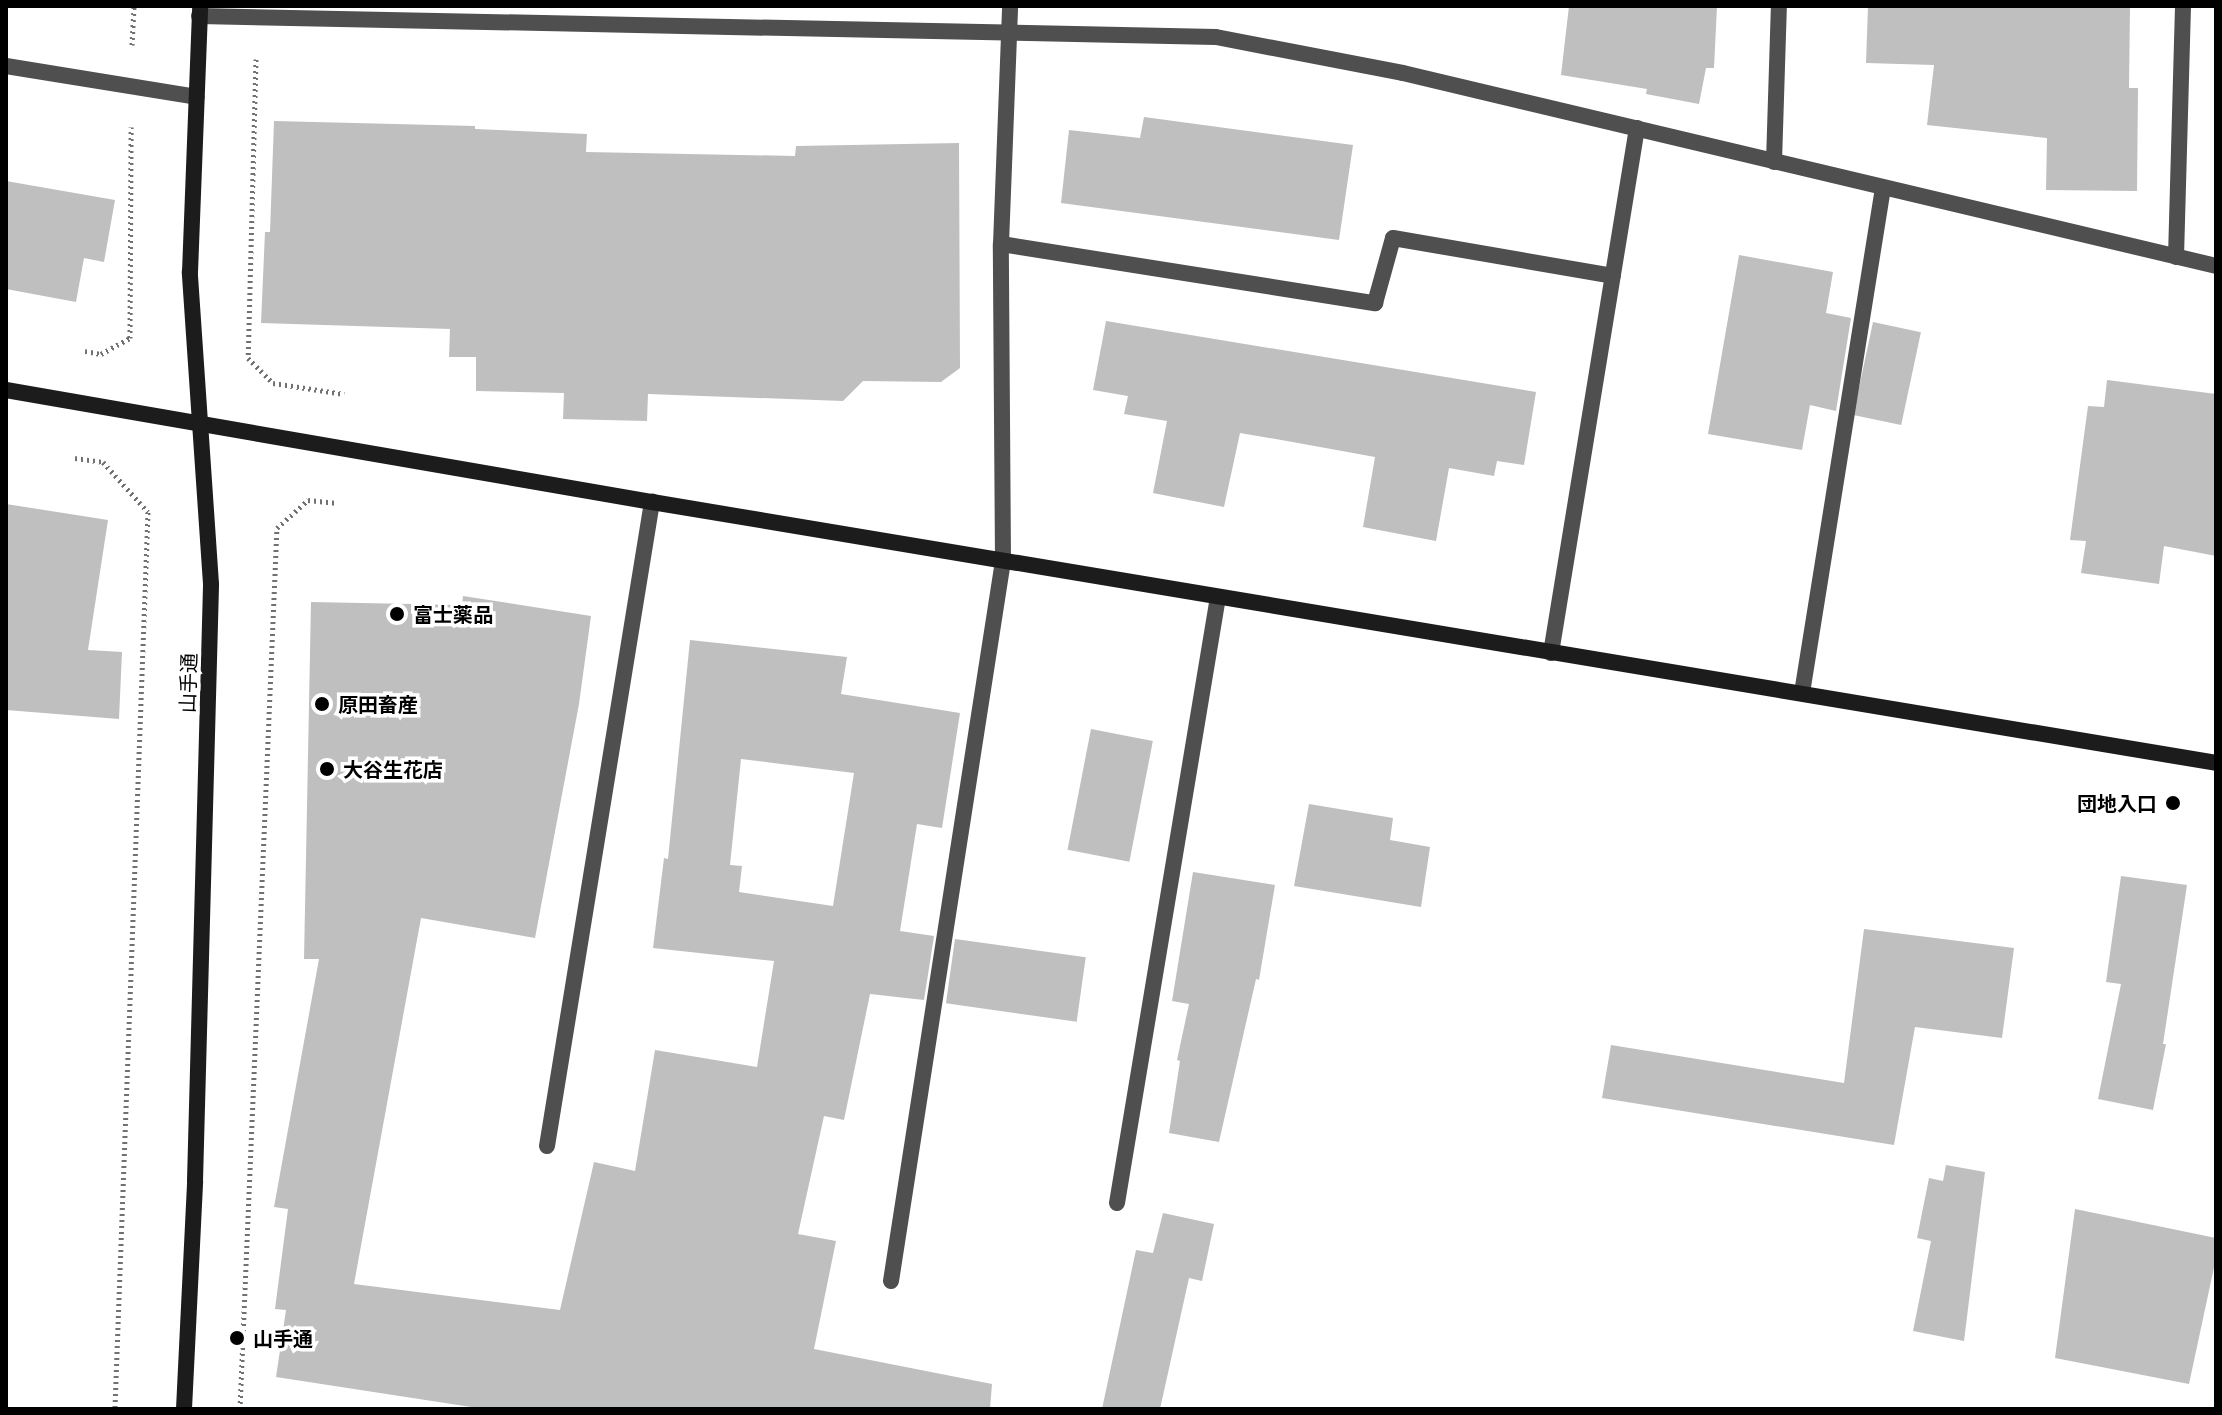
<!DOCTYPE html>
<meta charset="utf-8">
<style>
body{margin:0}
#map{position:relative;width:2222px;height:1415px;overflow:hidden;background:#fff;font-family:Quicksand,"Noto Sans JP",sans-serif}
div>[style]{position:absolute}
.building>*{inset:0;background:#bfbfbf;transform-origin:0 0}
.path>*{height:5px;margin-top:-2.5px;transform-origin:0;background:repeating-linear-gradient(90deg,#717171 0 2px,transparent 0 6px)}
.lane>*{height:16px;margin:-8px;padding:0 8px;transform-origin:8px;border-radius:8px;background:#4f4f4f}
.street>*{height:16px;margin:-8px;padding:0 8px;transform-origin:8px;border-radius:8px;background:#4f4f4f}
.secondary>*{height:16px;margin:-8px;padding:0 8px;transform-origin:8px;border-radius:8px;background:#1c1c1c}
.dots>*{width:22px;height:22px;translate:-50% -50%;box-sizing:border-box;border:4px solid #fff;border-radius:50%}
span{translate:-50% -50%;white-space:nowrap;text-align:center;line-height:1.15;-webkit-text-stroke:7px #fff;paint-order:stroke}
.poi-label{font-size:20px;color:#000;font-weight:700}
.left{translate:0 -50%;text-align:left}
.right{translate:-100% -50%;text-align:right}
.street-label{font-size:20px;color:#000}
.frame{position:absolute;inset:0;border:8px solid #000;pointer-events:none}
</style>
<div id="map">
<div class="building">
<i style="clip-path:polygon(1569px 6px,1717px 6px,1714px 68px,1706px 68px,1699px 104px,1646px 94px,1647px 89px,1561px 75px)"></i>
<i style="clip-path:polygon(1868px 6px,2130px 6px,2129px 88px,2138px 88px,2137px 191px,2046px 190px,2047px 138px,1927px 125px,1934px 65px,1866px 63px)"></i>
<i style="clip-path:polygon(1144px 117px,1353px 145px,1339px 240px,1061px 203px,1069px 130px,1140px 138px)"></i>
<i style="clip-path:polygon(274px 121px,475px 126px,475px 129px,587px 134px,586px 152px,795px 156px,796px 146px,959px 143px,960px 368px,941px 382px,863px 381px,843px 401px,648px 394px,647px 421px,563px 419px,564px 393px,476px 391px,476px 357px,449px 357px,450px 329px,261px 323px,265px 232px,270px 232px)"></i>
<i style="clip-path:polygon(6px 181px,115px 200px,104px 262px,84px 258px,76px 302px,6px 289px)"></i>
<i style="clip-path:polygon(1739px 255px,1833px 272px,1826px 313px,1851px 318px,1836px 411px,1810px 405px,1802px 450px,1708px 434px)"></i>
<i style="clip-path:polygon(1106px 321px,1536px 392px,1524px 465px,1497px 461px,1494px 476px,1449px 468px,1436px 541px,1363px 527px,1375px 457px,1287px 441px,1240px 433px,1224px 507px,1153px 493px,1167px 421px,1124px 414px,1128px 396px,1093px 390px)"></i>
<i style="left:1873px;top:322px;width:49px;height:95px;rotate:12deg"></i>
<i style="clip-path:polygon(2107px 380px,2216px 394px,2216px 556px,2164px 546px,2159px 584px,2081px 573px,2086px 541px,2070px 540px,2088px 406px,2104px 407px)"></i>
<i style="clip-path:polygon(6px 504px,108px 520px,88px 650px,122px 652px,119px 719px,6px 710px)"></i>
<i style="clip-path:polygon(evenodd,463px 596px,591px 616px,579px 704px,535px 938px,421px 918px,354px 1284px,560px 1310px,594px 1162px,635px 1171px,655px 1050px,757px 1067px,774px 961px,653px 948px,664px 858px,668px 859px,690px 640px,847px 657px,841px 694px,960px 713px,942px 828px,917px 824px,900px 931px,934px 936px,924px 1000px,870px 994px,844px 1120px,824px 1116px,798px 1234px,836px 1241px,814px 1349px,992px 1384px,990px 1409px,484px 1409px,276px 1377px,286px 1310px,275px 1309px,288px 1209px,274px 1207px,319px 959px,304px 959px,311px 602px,462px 605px,463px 596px,741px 759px,854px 773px,833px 906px,739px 892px,742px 866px,730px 865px,741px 759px)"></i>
<i style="left:1091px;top:729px;width:63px;height:123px;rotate:11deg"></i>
<i style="clip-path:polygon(1309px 804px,1393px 818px,1390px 840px,1430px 847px,1421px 907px,1294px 886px)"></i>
<i style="clip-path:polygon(1193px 872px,1275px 885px,1259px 980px,1256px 979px,1219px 1142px,1169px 1133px,1180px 1061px,1177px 1060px,1189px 1004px,1172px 1001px)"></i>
<i style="clip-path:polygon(2121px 876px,2187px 885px,2163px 1044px,2166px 1044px,2153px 1110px,2098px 1099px,2121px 984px,2106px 982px)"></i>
<i style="clip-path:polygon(1864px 929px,2014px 948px,2002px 1038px,1915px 1027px,1894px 1145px,1602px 1098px,1611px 1045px,1844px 1083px)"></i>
<i style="left:955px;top:939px;width:132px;height:65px;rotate:8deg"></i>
<i style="clip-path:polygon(1946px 1165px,1985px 1172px,1964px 1341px,1913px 1331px,1931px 1241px,1917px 1238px,1929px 1178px,1943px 1181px)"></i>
<i style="clip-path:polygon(2075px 1209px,2216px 1238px,2216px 1258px,2189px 1384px,2055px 1358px)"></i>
<i style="clip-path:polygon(1163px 1213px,1214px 1224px,1202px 1281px,1189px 1278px,1160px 1409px,1102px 1409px,1136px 1250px,1153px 1253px)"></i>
</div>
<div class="path">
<i style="left:132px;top:45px;width:39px;rotate:-87deg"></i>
<i style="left:256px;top:59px;width:299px;rotate:91.5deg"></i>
<i style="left:248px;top:358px;width:35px;rotate:45deg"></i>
<i style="left:273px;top:383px;width:72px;rotate:8.8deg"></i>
<i style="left:85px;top:351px;width:16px;rotate:11deg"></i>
<i style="left:101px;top:354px;width:33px;rotate:-29deg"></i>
<i style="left:130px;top:338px;width:211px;rotate:-89.7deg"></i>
<i style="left:75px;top:458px;width:28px;rotate:8deg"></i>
<i style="left:103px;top:462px;width:67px;rotate:48deg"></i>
<i style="left:148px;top:512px;width:898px;rotate:92.11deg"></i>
<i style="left:240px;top:1409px;width:882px;rotate:-87.6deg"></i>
<i style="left:277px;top:528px;width:42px;rotate:-42.1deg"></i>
<i style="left:308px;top:500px;width:27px;rotate:6deg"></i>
</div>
<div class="lane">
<i style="left:1001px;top:244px;width:379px;rotate:9deg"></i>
<i style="left:1375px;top:303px;width:67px;rotate:-74.5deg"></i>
<i style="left:1393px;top:238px;width:223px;rotate:9.8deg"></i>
<i style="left:1551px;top:653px;width:532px;rotate:-80.7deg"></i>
<i style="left:1802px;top:693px;width:511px;rotate:-80.89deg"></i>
</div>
<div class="street">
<i style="left:199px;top:16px;width:1017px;rotate:1.18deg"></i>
<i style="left:1216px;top:37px;width:190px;rotate:10.9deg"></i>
<i style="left:1403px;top:73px;width:836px;rotate:13.35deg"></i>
<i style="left:6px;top:66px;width:193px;rotate:9.2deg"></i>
<i style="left:1774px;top:162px;width:156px;rotate:-88.2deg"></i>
<i style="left:2176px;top:257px;width:251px;rotate:-88.4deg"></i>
<i style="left:547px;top:1146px;width:653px;rotate:-80.74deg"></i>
<i style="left:1117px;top:1203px;width:614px;rotate:-80.54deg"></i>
<i style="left:891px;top:1281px;width:729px;rotate:-81.16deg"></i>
<i style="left:1003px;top:561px;width:317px;rotate:-90.4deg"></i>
<i style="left:1001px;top:244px;width:238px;rotate:-87.8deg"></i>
</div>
<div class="secondary">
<i style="left:6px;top:390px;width:656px;rotate:9.84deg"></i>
<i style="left:652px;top:502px;width:1586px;rotate:9.47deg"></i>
<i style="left:184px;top:1409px;width:228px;rotate:-87.2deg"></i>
<i style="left:195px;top:1181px;width:597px;rotate:-88.46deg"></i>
<i style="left:211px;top:584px;width:313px;rotate:-93.9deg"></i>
<i style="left:190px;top:272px;width:266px;rotate:-87.8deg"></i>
</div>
<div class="dots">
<i style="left:397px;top:614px;background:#000"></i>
<i style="left:322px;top:704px;background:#000"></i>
<i style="left:327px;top:769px;background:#000"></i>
<i style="left:2173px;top:803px;background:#000"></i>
<i style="left:237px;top:1338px;background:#000"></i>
</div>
<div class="poi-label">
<span class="left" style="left:413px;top:614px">富士薬品</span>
<span class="left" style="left:338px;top:704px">原田畜産</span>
<span class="left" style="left:343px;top:769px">大谷生花店</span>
<span class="right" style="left:2157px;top:803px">団地入口</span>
<span class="left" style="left:253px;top:1338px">山手通</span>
</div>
<div class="street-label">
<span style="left:188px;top:683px;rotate:-88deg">山手通</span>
</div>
<div class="frame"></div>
</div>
